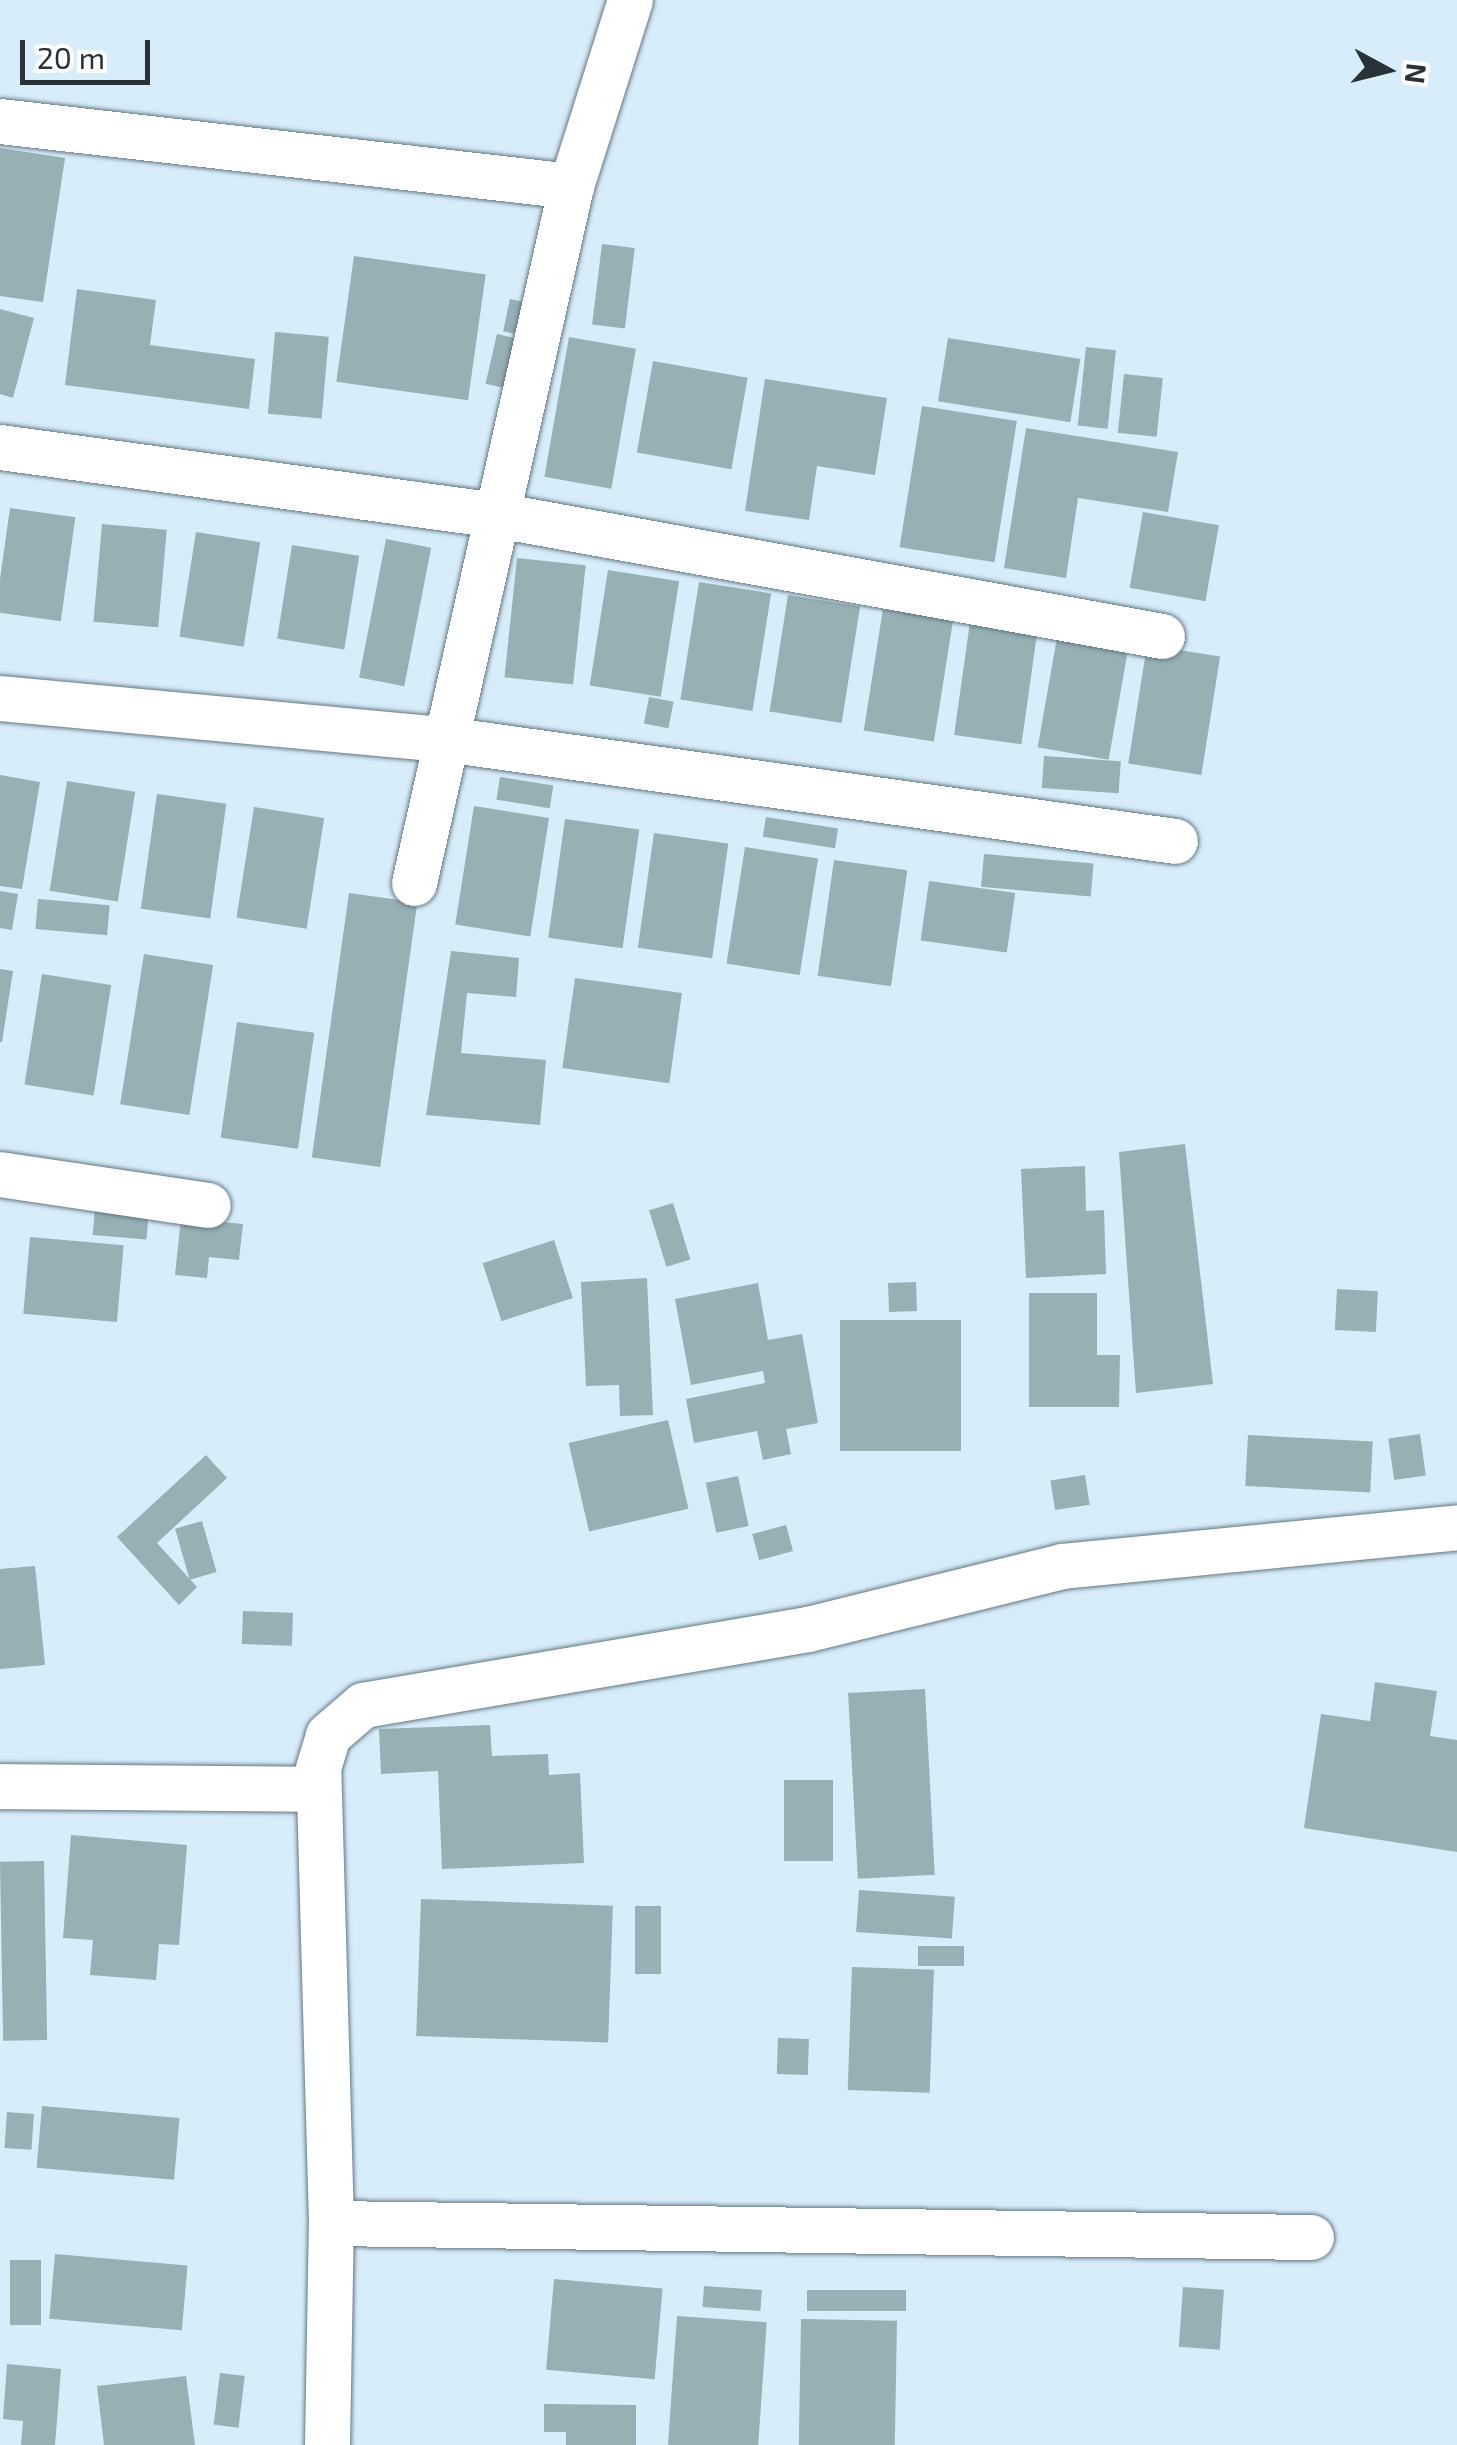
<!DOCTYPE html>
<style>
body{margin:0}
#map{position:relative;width:1457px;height:2445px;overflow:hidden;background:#d7edfa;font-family:"Exo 2",sans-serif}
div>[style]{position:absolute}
.building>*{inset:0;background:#96b0b4;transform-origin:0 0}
.roads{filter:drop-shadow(0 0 2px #637682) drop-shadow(0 0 2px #637682)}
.street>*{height:45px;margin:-22.5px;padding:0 22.5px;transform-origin:22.5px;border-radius:22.5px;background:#fff}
span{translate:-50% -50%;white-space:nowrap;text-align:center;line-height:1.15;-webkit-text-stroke:10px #fff;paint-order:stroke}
.north{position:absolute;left:1337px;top:20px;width:100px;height:100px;-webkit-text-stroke:8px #fff;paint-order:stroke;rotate:97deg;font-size:28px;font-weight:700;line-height:40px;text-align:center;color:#293237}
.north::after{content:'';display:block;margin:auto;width:35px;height:45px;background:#293237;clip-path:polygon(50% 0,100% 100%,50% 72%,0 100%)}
.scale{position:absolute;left:20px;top:40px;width:130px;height:45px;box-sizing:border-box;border:5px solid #293237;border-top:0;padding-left:12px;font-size:30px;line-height:35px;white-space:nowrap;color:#293237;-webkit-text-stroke:8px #fff;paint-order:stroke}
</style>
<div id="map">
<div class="building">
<i style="clip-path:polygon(0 148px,65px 158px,43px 302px,0 296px)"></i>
<i style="left:602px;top:244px;width:33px;height:81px;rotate:7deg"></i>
<i style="left:354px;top:256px;width:133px;height:127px;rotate:8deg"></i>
<i style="clip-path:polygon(77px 289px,156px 300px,150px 345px,255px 359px,249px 409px,65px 385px)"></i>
<i style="left:510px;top:299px;width:19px;height:33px;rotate:12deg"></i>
<i style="clip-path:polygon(0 309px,34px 318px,13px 398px,0 394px)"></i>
<i style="left:275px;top:332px;width:54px;height:82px;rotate:5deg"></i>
<i style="left:497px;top:334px;width:28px;height:51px;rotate:13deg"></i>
<i style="left:569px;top:337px;width:68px;height:142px;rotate:10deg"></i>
<i style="left:948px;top:338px;width:134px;height:64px;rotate:9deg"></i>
<i style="left:1086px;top:347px;width:30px;height:79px;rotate:6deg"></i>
<i style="left:653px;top:361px;width:96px;height:93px;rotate:10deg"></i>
<i style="left:1124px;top:374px;width:39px;height:59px;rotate:6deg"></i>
<i style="clip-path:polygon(765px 379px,887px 398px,875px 475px,817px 466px,809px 520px,745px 511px)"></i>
<i style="left:922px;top:406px;width:96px;height:143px;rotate:9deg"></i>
<i style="clip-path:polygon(1026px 428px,1178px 452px,1168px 512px,1078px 498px,1066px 578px,1004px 568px)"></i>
<i style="left:10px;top:508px;width:66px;height:105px;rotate:8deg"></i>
<i style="left:1143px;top:512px;width:77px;height:77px;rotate:10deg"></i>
<i style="left:102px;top:524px;width:65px;height:98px;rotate:5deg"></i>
<i style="left:196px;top:532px;width:65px;height:106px;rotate:9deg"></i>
<i style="left:386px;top:539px;width:46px;height:141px;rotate:11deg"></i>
<i style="left:292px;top:545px;width:68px;height:95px;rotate:9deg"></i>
<i style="left:517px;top:558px;width:69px;height:120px;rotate:6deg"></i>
<i style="left:608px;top:570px;width:72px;height:117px;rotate:9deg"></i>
<i style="left:699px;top:582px;width:73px;height:119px;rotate:9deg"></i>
<i style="left:788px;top:595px;width:73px;height:118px;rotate:9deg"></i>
<i style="left:883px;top:609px;width:71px;height:123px;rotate:9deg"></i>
<i style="left:970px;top:622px;width:68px;height:114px;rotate:8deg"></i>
<i style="left:1058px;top:632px;width:72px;height:117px;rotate:10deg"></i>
<i style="left:1147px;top:645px;width:74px;height:120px;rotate:9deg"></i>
<i style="left:649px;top:697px;width:25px;height:27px;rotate:11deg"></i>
<i style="left:1044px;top:756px;width:77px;height:32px;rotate:4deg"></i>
<i style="clip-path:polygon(0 775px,40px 782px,22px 889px,0 886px)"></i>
<i style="left:500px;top:777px;width:54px;height:23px;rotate:9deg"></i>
<i style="left:67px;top:781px;width:69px;height:111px;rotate:9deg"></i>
<i style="left:157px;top:794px;width:70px;height:116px;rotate:8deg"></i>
<i style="left:474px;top:806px;width:76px;height:120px;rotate:9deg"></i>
<i style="left:254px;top:807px;width:71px;height:112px;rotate:9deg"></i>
<i style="left:766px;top:817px;width:73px;height:20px;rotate:9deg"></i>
<i style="left:565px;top:819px;width:75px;height:120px;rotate:8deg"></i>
<i style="left:654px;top:833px;width:75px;height:116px;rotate:8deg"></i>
<i style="left:745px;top:847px;width:74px;height:118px;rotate:9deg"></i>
<i style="left:984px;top:854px;width:110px;height:33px;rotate:5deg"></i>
<i style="left:834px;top:860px;width:74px;height:117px;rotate:8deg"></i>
<i style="left:929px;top:881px;width:87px;height:60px;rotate:8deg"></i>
<i style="clip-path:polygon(0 891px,18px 894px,12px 930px,0 928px)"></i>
<i style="left:349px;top:893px;width:69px;height:267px;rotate:8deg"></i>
<i style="left:38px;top:899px;width:72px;height:30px;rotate:5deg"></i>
<i style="clip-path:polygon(451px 951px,519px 958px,516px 997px,467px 993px,461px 1053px,546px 1060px,540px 1125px,426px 1115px)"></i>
<i style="left:144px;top:954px;width:70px;height:152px;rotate:9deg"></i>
<i style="clip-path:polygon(0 969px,13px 971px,2px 1042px,0 1042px)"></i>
<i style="left:42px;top:974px;width:70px;height:112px;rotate:9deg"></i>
<i style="left:575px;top:978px;width:108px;height:91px;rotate:8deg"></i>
<i style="left:237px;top:1022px;width:78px;height:117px;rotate:8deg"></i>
<i style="clip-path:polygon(1185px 1144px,1213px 1384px,1136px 1393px,1119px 1152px)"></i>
<i style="clip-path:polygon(1085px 1166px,1086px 1211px,1104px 1210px,1106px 1274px,1026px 1278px,1021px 1169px)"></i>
<i style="left:673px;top:1203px;width:59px;height:25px;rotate:73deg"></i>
<i style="left:95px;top:1208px;width:54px;height:27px;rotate:5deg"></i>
<i style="clip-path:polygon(181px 1218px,243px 1224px,239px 1260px,209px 1257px,207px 1278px,175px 1275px)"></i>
<i style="left:30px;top:1237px;width:94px;height:77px;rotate:5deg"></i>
<i style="left:554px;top:1240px;width:61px;height:75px;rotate:72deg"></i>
<i style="clip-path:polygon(647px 1278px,653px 1415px,620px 1416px,619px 1385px,586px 1386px,581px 1282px)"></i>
<i style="left:916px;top:1282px;width:29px;height:28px;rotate:88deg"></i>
<i style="clip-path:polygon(758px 1283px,768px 1340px,802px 1334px,818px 1423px,786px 1429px,791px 1454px,763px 1460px,757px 1431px,694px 1443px,686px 1399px,765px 1383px,763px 1371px,691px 1385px,675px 1299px)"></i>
<i style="left:1337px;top:1289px;width:41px;height:41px;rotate:3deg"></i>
<i style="clip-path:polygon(1029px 1293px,1097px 1293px,1097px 1355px,1120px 1355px,1119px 1407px,1029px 1407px)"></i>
<i style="left:840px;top:1320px;width:121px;height:131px"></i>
<i style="left:668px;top:1420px;width:91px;height:102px;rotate:77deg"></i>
<i style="left:1420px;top:1434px;width:42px;height:32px;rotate:82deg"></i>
<i style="left:1248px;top:1435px;width:125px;height:51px;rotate:3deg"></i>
<i style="clip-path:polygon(206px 1455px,227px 1478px,157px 1543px,197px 1587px,179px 1605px,117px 1537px)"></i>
<i style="left:1085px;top:1475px;width:30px;height:35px;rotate:81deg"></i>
<i style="left:738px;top:1476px;width:51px;height:33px;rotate:78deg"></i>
<i style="left:202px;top:1521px;width:53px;height:28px;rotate:74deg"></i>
<i style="left:786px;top:1525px;width:27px;height:35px;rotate:75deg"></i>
<i style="clip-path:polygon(35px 1566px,45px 1665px,0 1669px,0 1569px)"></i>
<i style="left:243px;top:1611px;width:50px;height:33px;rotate:2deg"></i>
<i style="clip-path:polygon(1375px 1682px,1437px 1691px,1430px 1736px,1457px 1740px,1457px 1852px,1304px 1828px,1321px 1714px,1370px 1721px)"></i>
<i style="left:925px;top:1689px;width:186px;height:77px;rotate:87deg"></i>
<i style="clip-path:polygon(490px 1725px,492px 1756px,548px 1754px,549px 1775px,580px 1773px,584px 1863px,442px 1869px,438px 1771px,381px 1774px,379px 1729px)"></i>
<i style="left:784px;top:1780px;width:49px;height:81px"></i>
<i style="clip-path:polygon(71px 1835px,187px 1845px,179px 1945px,159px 1944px,156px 1980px,90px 1975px,93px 1940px,63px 1938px)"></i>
<i style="left:44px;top:1861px;width:179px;height:44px;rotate:89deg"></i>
<i style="left:859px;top:1890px;width:96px;height:42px;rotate:4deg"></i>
<i style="left:421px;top:1899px;width:192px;height:137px;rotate:2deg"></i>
<i style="left:635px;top:1906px;width:26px;height:68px"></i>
<i style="left:918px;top:1946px;width:46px;height:20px"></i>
<i style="left:852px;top:1967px;width:82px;height:123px;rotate:2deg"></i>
<i style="left:778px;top:2038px;width:31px;height:36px;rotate:2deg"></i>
<i style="left:42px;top:2106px;width:138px;height:62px;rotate:5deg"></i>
<i style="left:7px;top:2112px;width:27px;height:36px;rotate:4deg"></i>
<i style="left:55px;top:2254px;width:133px;height:65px;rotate:5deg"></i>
<i style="left:10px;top:2260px;width:31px;height:65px"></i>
<i style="left:554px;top:2279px;width:109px;height:91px;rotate:5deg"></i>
<i style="left:704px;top:2286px;width:58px;height:21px;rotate:4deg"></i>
<i style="left:1183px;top:2287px;width:41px;height:60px;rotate:4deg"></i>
<i style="left:807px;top:2290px;width:99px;height:21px"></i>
<i style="left:677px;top:2316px;width:90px;height:129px;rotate:4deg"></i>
<i style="left:801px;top:2319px;width:96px;height:126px;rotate:1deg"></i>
<i style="clip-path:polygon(7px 2364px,61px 2369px,55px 2445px,21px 2445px,23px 2421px,3px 2419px)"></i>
<i style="left:220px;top:2373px;width:25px;height:52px;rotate:7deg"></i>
<i style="clip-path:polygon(186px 2376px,195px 2445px,104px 2445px,97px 2386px)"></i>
<i style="clip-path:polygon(544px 2404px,636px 2405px,636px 2445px,566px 2445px,566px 2432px,544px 2432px)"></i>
</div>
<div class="roads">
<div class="street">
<i style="left:0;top:121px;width:575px;rotate:6.49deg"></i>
<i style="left:0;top:447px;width:497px;rotate:7.8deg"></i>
<i style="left:492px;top:514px;width:681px;rotate:10.32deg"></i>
<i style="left:0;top:698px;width:447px;rotate:5.3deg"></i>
<i style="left:445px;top:739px;width:737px;rotate:7.95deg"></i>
<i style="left:414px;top:883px;width:714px;rotate:-77.31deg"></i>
<i style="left:571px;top:186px;width:195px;rotate:-72.4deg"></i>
<i style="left:0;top:1174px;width:210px;rotate:8.5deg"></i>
<i style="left:0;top:1786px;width:318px;rotate:0.5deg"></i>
<i style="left:331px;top:2223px;width:980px;rotate:0.82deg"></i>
<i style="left:327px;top:2445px;width:222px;rotate:-89deg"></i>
<i style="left:331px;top:2223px;width:455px;rotate:-91.6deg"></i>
<i style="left:318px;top:1768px;width:34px;rotate:-73deg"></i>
<i style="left:328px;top:1735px;width:46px;rotate:-40.6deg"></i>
<i style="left:363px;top:1705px;width:451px;rotate:-9.7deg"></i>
<i style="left:808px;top:1629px;width:262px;rotate:-13.9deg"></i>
<i style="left:1062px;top:1566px;width:397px;rotate:-5.6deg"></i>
</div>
</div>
<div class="north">N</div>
<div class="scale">20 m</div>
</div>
